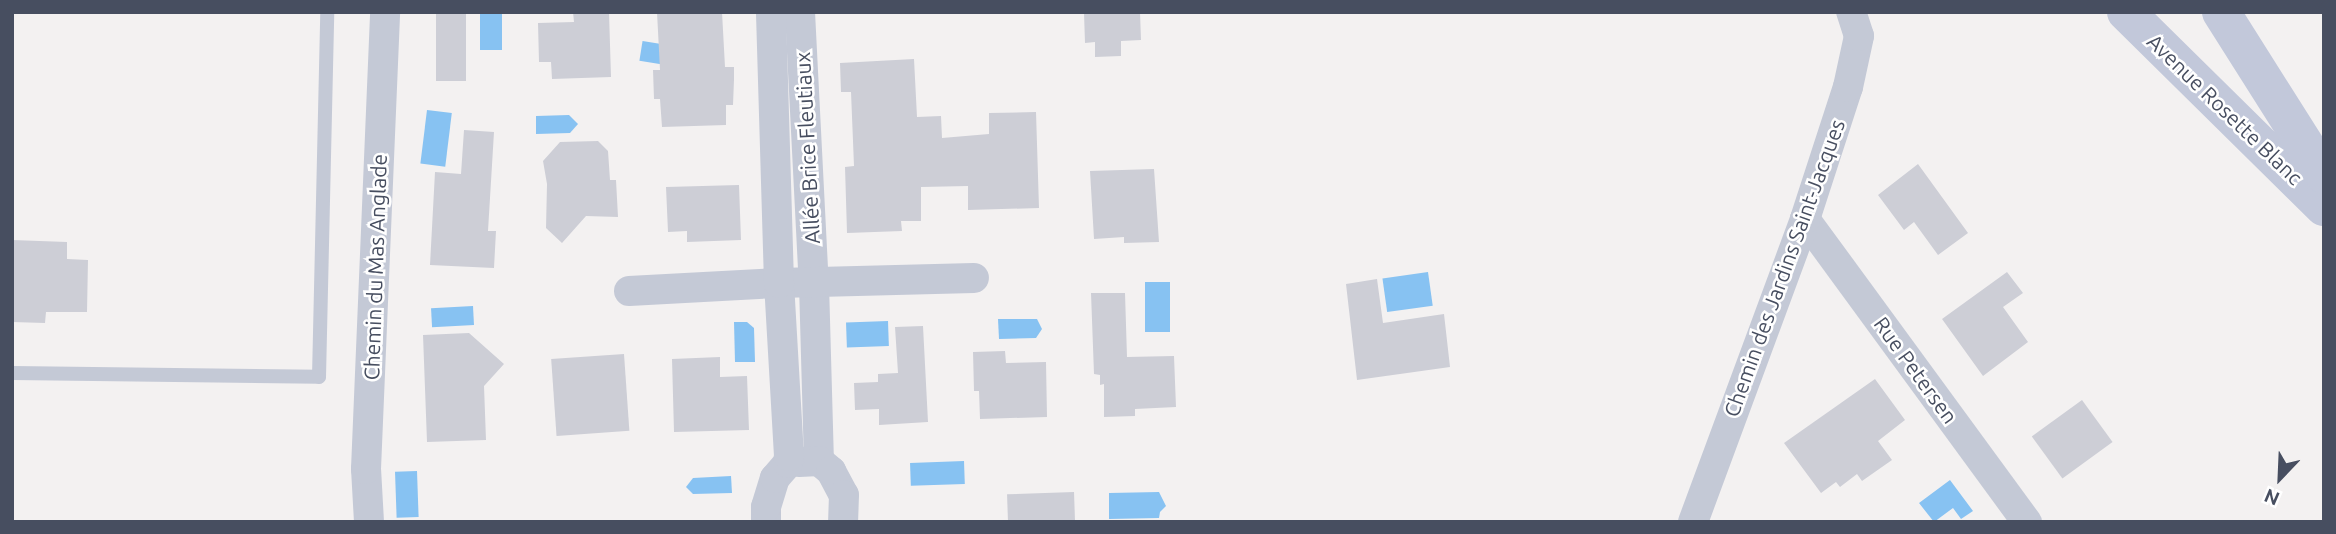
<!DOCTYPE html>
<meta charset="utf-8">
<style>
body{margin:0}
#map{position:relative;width:2336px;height:534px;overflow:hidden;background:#f3f1f1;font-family:Ubuntu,sans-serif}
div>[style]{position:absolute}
.water>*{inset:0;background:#87c2f2;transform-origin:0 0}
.building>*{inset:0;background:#cdced6;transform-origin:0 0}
.lane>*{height:14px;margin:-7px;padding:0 7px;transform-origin:7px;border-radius:7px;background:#c4c9d6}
.street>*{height:30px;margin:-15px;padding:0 15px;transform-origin:15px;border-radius:15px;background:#c4c9d6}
.secondary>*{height:38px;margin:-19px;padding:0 19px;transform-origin:19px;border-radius:19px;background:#c2c8da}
span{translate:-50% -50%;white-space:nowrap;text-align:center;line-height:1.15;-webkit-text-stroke:5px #fff;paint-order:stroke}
.street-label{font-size:21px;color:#474e60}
.frame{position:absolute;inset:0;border:14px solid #474e60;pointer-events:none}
.north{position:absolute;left:2245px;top:443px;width:70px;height:70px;-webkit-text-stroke:5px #fff;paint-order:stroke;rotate:203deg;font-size:19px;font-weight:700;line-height:28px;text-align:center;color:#474e60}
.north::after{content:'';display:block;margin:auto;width:24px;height:32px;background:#474e60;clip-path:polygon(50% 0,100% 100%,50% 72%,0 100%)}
</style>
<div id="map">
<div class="water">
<i style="left:480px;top:12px;width:22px;height:38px"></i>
<i style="left:686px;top:48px;width:20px;height:44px;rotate:99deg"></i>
<i style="left:427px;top:110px;width:25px;height:54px;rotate:7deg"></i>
<i style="clip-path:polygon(569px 115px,578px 124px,570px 133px,536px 134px,536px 116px)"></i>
<i style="left:1428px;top:272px;width:34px;height:46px;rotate:82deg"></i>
<i style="left:1145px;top:282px;width:25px;height:50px"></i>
<i style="left:473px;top:306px;width:19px;height:42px;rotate:87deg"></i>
<i style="clip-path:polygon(998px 319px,1037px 319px,1042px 329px,1036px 338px,999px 339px)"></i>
<i style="left:888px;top:321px;width:25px;height:42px;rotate:88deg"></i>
<i style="clip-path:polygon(734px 322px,747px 322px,754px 328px,755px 362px,735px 362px)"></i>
<i style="left:964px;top:461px;width:23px;height:54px;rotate:88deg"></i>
<i style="left:417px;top:471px;width:46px;height:22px;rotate:88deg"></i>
<i style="clip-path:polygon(731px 476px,732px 493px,693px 494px,686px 487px,693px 478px)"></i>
<i style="clip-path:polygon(1950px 480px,1973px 511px,1961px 519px,1953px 508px,1934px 522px,1919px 503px)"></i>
<i style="clip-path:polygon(1159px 492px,1166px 506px,1160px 512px,1159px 518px,1109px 519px,1109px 493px)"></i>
</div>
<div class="building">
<i style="left:436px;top:12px;width:30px;height:69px"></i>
<i style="clip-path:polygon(573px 12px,609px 12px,611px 77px,552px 79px,551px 62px,539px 62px,538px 23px,574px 22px)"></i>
<i style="clip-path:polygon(657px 12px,722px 12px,725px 67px,734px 67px,734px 80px,733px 105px,726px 105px,726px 125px,662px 127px,660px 99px,654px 99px,653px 70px,660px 70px)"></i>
<i style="clip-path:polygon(1140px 12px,1141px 40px,1121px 41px,1121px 56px,1095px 57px,1095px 42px,1085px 43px,1084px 13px)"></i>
<i style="clip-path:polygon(914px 59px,917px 117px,941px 116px,942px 138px,989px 134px,989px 113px,1036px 112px,1039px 208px,968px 210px,968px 186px,921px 187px,921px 221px,901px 221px,902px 231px,847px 233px,845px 167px,854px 166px,851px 92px,841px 92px,840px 63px)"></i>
<i style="clip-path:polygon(464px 130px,494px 132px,488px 231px,496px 231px,494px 268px,430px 265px,435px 172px,461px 174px)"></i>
<i style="clip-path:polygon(598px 141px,608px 151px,610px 180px,616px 180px,618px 217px,586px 216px,562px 243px,546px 228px,547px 184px,543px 161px,560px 142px)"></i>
<i style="clip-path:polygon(1918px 164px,1968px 233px,1938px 255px,1914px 222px,1904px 230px,1878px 195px)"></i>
<i style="clip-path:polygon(1154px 169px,1159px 242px,1124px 243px,1124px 237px,1094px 239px,1090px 171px)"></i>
<i style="clip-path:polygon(739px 185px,741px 240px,687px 242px,687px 231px,668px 232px,666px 187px)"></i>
<i style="clip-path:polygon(12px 240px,67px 242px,67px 259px,88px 260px,87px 312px,46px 312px,45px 323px,12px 322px)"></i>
<i style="clip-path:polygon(2007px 272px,2023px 293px,2003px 307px,2028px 342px,1983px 376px,1942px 319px)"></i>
<i style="clip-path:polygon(1377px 279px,1383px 323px,1444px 314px,1450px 367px,1357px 380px,1346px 284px)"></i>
<i style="clip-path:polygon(1091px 293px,1125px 293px,1127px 357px,1174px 356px,1176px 407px,1135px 409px,1135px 416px,1104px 417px,1104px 384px,1100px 385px,1100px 375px,1094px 374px)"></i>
<i style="clip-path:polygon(923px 326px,928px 422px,879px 425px,879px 409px,855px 410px,854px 383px,878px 382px,878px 374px,898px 373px,895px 327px)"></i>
<i style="clip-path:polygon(469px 333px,504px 364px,484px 386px,486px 440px,427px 442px,423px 335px)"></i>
<i style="clip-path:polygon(1005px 351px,1006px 363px,1046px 362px,1047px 417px,980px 419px,979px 391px,974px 391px,973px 352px)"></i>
<i style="left:624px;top:354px;width:77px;height:73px;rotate:86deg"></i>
<i style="clip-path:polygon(720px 357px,720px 377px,747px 376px,749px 430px,674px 432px,672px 359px)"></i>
<i style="clip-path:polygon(1875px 379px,1905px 420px,1878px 441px,1892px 460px,1862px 481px,1857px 474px,1840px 487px,1836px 482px,1821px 493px,1784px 443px)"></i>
<i style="left:2082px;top:400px;width:52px;height:62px;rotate:54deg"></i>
<i style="left:1074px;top:492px;width:30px;height:67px;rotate:88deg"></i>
</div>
<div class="lane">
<i style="left:12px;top:373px;width:307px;rotate:0.7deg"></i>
<i style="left:319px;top:377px;width:365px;rotate:-88.7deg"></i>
</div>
<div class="street">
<i style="left:800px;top:12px;width:272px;rotate:87.1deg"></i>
<i style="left:814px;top:284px;width:177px;rotate:88.4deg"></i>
<i style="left:1805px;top:219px;width:376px;rotate:53.8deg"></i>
<i style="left:629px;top:291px;width:150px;rotate:-3.1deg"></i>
<i style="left:779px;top:283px;width:195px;rotate:-1.5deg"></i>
<i style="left:799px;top:462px;width:20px;rotate:-3deg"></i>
<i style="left:819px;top:461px;width:16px;rotate:40deg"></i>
<i style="left:831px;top:471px;width:27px;rotate:62deg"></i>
<i style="left:844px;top:495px;width:27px;rotate:92deg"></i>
<i style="left:369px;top:522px;width:53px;rotate:-93.2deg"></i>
<i style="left:366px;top:469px;width:457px;rotate:-87.6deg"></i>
<i style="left:766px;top:522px;width:15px;rotate:-90deg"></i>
<i style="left:766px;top:507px;width:30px;rotate:-73deg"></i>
<i style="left:775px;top:478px;width:20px;rotate:-49deg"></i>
<i style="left:788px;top:463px;width:7px;rotate:-82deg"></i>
<i style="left:789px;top:456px;width:173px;rotate:-93.3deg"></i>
<i style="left:779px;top:283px;width:271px;rotate:-91.7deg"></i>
<i style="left:1693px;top:522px;width:323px;rotate:-69.7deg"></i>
<i style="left:1805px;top:219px;width:139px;rotate:-72deg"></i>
<i style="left:1848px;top:87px;width:52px;rotate:-77.8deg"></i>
<i style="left:1859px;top:36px;width:25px;rotate:-108deg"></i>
</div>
<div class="secondary">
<i style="left:2126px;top:12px;width:278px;rotate:44.6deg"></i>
<i style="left:2221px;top:12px;width:193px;rotate:57.7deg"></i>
</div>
<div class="street-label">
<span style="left:2225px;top:109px;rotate:44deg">Avenue Rosette Blanc</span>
<span style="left:807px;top:148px;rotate:-93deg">Allée Brice Fleutiaux</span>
<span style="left:375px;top:267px;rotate:-88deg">Chemin du Mas Anglade</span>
<span style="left:1784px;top:268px;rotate:-70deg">Chemin des Jardins Saint-Jacques</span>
<span style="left:1916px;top:370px;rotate:54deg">Rue Petersen</span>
</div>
<div class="frame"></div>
<div class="north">N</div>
</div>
